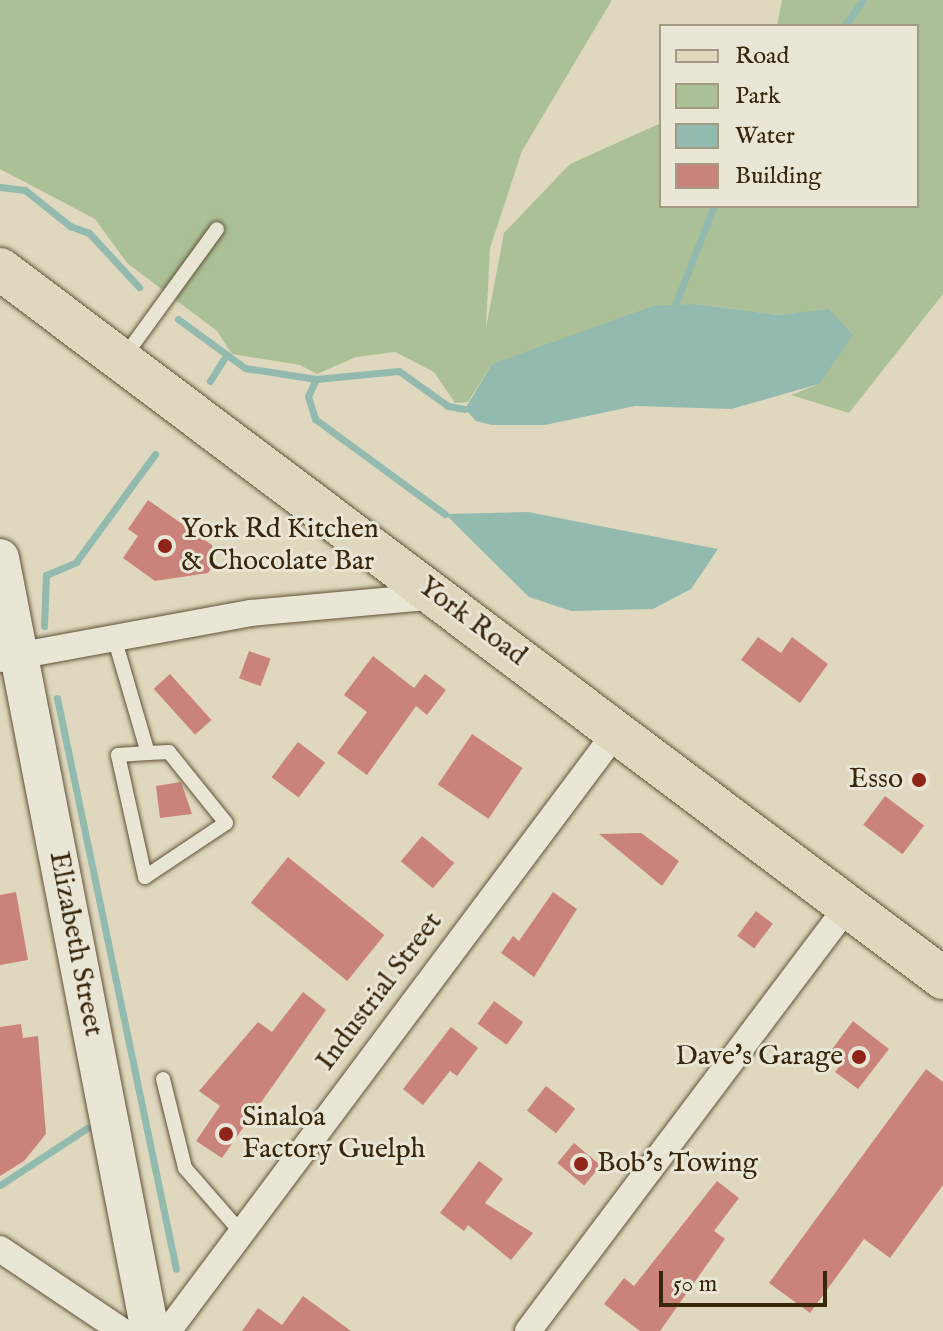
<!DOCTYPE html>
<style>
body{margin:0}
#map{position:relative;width:943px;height:1331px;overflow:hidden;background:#dfd8be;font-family:"IM FELL English",serif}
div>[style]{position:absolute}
.green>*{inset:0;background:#abc097}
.water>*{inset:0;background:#93baae}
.stream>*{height:7px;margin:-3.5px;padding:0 3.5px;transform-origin:3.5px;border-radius:3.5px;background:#93baae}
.building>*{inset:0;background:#ca837a;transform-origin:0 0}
.roads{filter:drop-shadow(0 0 2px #625338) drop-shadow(0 0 2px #625338)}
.lane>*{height:14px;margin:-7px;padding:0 7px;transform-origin:7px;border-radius:7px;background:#eae6d5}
.street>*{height:26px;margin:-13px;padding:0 13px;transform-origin:13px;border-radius:13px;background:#eae6d5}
.secondary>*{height:38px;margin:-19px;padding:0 19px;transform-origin:19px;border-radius:19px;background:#eae6d5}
.primary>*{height:42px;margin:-21px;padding:0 21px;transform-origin:21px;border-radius:21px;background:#dfd8be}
.dots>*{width:22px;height:22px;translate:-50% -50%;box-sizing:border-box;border:4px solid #eae6d5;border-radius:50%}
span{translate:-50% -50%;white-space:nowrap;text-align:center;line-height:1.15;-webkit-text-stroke:6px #eae6d5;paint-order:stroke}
.poi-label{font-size:28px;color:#39270b}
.left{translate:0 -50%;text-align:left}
.right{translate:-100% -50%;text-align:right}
.street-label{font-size:28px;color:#39270b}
.legend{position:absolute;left:659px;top:24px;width:260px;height:184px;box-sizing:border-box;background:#eae6d5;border:2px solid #a39a84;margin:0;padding:10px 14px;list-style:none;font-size:24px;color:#39270b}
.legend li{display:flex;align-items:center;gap:16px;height:40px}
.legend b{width:40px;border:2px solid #a39a84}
.scale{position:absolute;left:659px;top:1271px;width:168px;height:36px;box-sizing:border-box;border:4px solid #39270b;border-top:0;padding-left:10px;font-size:24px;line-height:28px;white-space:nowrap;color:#39270b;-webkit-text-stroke:6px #eae6d5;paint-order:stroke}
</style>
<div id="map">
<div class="green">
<i style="clip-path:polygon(0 0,612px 0,522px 151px,490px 248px,486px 328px,504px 233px,570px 164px,661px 123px,661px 206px,917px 206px,917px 26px,777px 26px,782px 0,943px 0,943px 294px,849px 413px,791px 395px,819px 384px,829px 310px,779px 315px,695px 304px,492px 364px,468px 402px,455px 403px,434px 372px,395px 352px,356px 357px,317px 374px,300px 365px,232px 354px,217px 331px,127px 263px,95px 219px,0 169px)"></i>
</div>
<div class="water">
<i style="clip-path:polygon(695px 304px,779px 315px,829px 309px,853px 335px,819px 384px,731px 409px,635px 406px,545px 425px,492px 425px,476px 421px,465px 409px,492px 364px,653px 306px)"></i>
<i style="clip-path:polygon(528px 512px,718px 549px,691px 589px,653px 609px,571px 611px,529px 597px,445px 514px)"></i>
</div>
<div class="stream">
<i style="left:844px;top:26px;width:32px;rotate:-54deg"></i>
<i style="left:0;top:187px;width:25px;rotate:7deg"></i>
<i style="left:25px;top:190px;width:58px;rotate:38.7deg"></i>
<i style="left:70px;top:226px;width:20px;rotate:20deg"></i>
<i style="left:89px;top:233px;width:74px;rotate:47.2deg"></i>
<i style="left:675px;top:305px;width:106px;rotate:-68.5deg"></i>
<i style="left:178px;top:319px;width:83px;rotate:36.2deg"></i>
<i style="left:245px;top:368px;width:72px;rotate:8.8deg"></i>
<i style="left:316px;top:379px;width:83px;rotate:-5.5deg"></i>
<i style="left:399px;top:371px;width:60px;rotate:35.5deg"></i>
<i style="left:448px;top:406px;width:17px;rotate:10deg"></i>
<i style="left:316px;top:379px;width:19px;rotate:115deg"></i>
<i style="left:308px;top:396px;width:24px;rotate:73deg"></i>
<i style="left:315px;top:419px;width:161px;rotate:36.2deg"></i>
<i style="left:210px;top:381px;width:26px;rotate:-58deg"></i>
<i style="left:44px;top:626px;width:51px;rotate:-87.8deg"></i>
<i style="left:46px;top:575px;width:33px;rotate:-23deg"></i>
<i style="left:76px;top:562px;width:134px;rotate:-53.8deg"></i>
<i style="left:57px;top:698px;width:583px;rotate:78.23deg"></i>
<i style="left:0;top:1185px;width:104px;rotate:-33.2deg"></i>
</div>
<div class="building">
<i style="clip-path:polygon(148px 500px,212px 545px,216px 562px,208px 573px,155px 581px,123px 558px,138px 536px,128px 529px)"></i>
<i style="clip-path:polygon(758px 637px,781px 653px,792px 637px,828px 664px,800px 703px,741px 660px)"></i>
<i style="left:249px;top:651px;width:23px;height:29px;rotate:20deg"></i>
<i style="clip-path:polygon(373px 656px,414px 688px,425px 674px,446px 690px,427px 715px,416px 706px,367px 775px,337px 753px,367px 712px,344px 695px)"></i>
<i style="left:170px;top:674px;width:62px;height:22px;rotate:48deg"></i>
<i style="left:472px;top:734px;width:61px;height:61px;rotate:34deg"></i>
<i style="left:298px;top:742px;width:34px;height:44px;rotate:37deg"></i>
<i style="clip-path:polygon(181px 782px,192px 814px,160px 818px,156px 786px)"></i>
<i style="left:885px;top:796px;width:49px;height:36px;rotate:37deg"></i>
<i style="clip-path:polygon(641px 833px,679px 861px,662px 886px,599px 834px)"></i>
<i style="left:422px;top:836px;width:42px;height:33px;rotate:40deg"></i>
<i style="left:288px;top:857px;width:124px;height:59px;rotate:39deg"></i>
<i style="clip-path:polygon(16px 892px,28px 960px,0 965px,0 895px)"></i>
<i style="clip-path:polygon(553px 892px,577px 909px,534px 977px,501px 953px,513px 936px,519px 941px)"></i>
<i style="left:756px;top:911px;width:21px;height:31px;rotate:37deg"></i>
<i style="clip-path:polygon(303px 992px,326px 1010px,222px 1158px,196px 1141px,220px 1106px,199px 1091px,258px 1022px,272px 1032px)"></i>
<i style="left:494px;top:1001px;width:36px;height:28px;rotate:36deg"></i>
<i style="clip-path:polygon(853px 1021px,889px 1049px,858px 1089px,835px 1072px,843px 1062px,830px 1052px)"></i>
<i style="clip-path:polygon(21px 1024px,23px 1038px,38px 1036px,46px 1134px,24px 1161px,0 1176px,0 1027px)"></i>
<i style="clip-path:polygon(451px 1027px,478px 1048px,457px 1076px,450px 1071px,423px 1105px,403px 1089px)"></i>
<i style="clip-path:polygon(926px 1069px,943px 1082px,943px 1185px,890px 1258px,864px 1239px,810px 1313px,769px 1283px)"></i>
<i style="left:546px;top:1086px;width:37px;height:31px;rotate:38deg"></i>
<i style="left:574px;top:1143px;width:35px;height:26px;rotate:40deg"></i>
<i style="clip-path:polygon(479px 1161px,503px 1179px,485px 1203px,533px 1233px,511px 1260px,468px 1225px,464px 1231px,440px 1213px)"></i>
<i style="clip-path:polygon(717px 1181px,739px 1198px,714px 1231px,725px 1239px,660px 1331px,640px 1331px,604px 1304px,624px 1278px,634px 1286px)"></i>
<i style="clip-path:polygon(303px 1296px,351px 1331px,242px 1331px,258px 1308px,282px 1325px)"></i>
</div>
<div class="roads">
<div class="lane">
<i style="left:124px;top:357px;width:158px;rotate:-54deg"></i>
<i style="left:114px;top:637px;width:121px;rotate:73.7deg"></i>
<i style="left:148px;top:753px;width:30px;rotate:176deg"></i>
<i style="left:118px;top:755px;width:125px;rotate:77.5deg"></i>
<i style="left:145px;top:877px;width:97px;rotate:-33.7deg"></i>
<i style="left:226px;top:823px;width:91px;rotate:-128.8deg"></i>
<i style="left:169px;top:752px;width:21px;rotate:177deg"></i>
<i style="left:163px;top:1079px;width:92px;rotate:76.1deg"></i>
<i style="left:185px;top:1168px;width:84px;rotate:48.9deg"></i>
</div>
<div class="street">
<i style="left:0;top:659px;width:255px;rotate:-10.4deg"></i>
<i style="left:251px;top:613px;width:188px;rotate:-5.2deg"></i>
<i style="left:0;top:1249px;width:147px;rotate:33.9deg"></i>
<i style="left:168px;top:1331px;width:749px;rotate:-53.19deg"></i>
<i style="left:528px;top:1331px;width:531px;rotate:-53.04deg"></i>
</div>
<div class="secondary">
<i style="left:0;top:558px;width:787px;rotate:79.02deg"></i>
</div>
<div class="primary">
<i style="left:0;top:269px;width:1180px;rotate:36.94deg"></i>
</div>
</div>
<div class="dots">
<i style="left:165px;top:546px;background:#8f2418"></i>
<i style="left:919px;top:780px;background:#8f2418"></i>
<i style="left:859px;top:1057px;background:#8f2418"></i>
<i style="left:226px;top:1134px;background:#8f2418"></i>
<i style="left:581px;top:1164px;background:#8f2418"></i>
</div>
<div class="poi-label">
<span class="left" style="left:181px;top:546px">York Rd Kitchen<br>&amp; Chocolate Bar</span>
<span class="right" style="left:903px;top:780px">Esso</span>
<span class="right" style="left:843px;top:1057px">Dave's Garage</span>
<span class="left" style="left:242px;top:1134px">Sinaloa<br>Factory Guelph</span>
<span class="left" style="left:597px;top:1164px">Bob's Towing</span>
</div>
<div class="street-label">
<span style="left:472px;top:622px;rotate:37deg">York Road</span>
<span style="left:75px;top:944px;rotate:79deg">Elizabeth Street</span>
<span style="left:380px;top:992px;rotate:-53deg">Industrial Street</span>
</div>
<ul class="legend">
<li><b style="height:10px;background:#dfd8be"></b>Road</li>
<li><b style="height:22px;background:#abc097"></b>Park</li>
<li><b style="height:22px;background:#93baae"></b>Water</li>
<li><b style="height:22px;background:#ca837a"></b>Building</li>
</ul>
<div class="scale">50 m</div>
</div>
